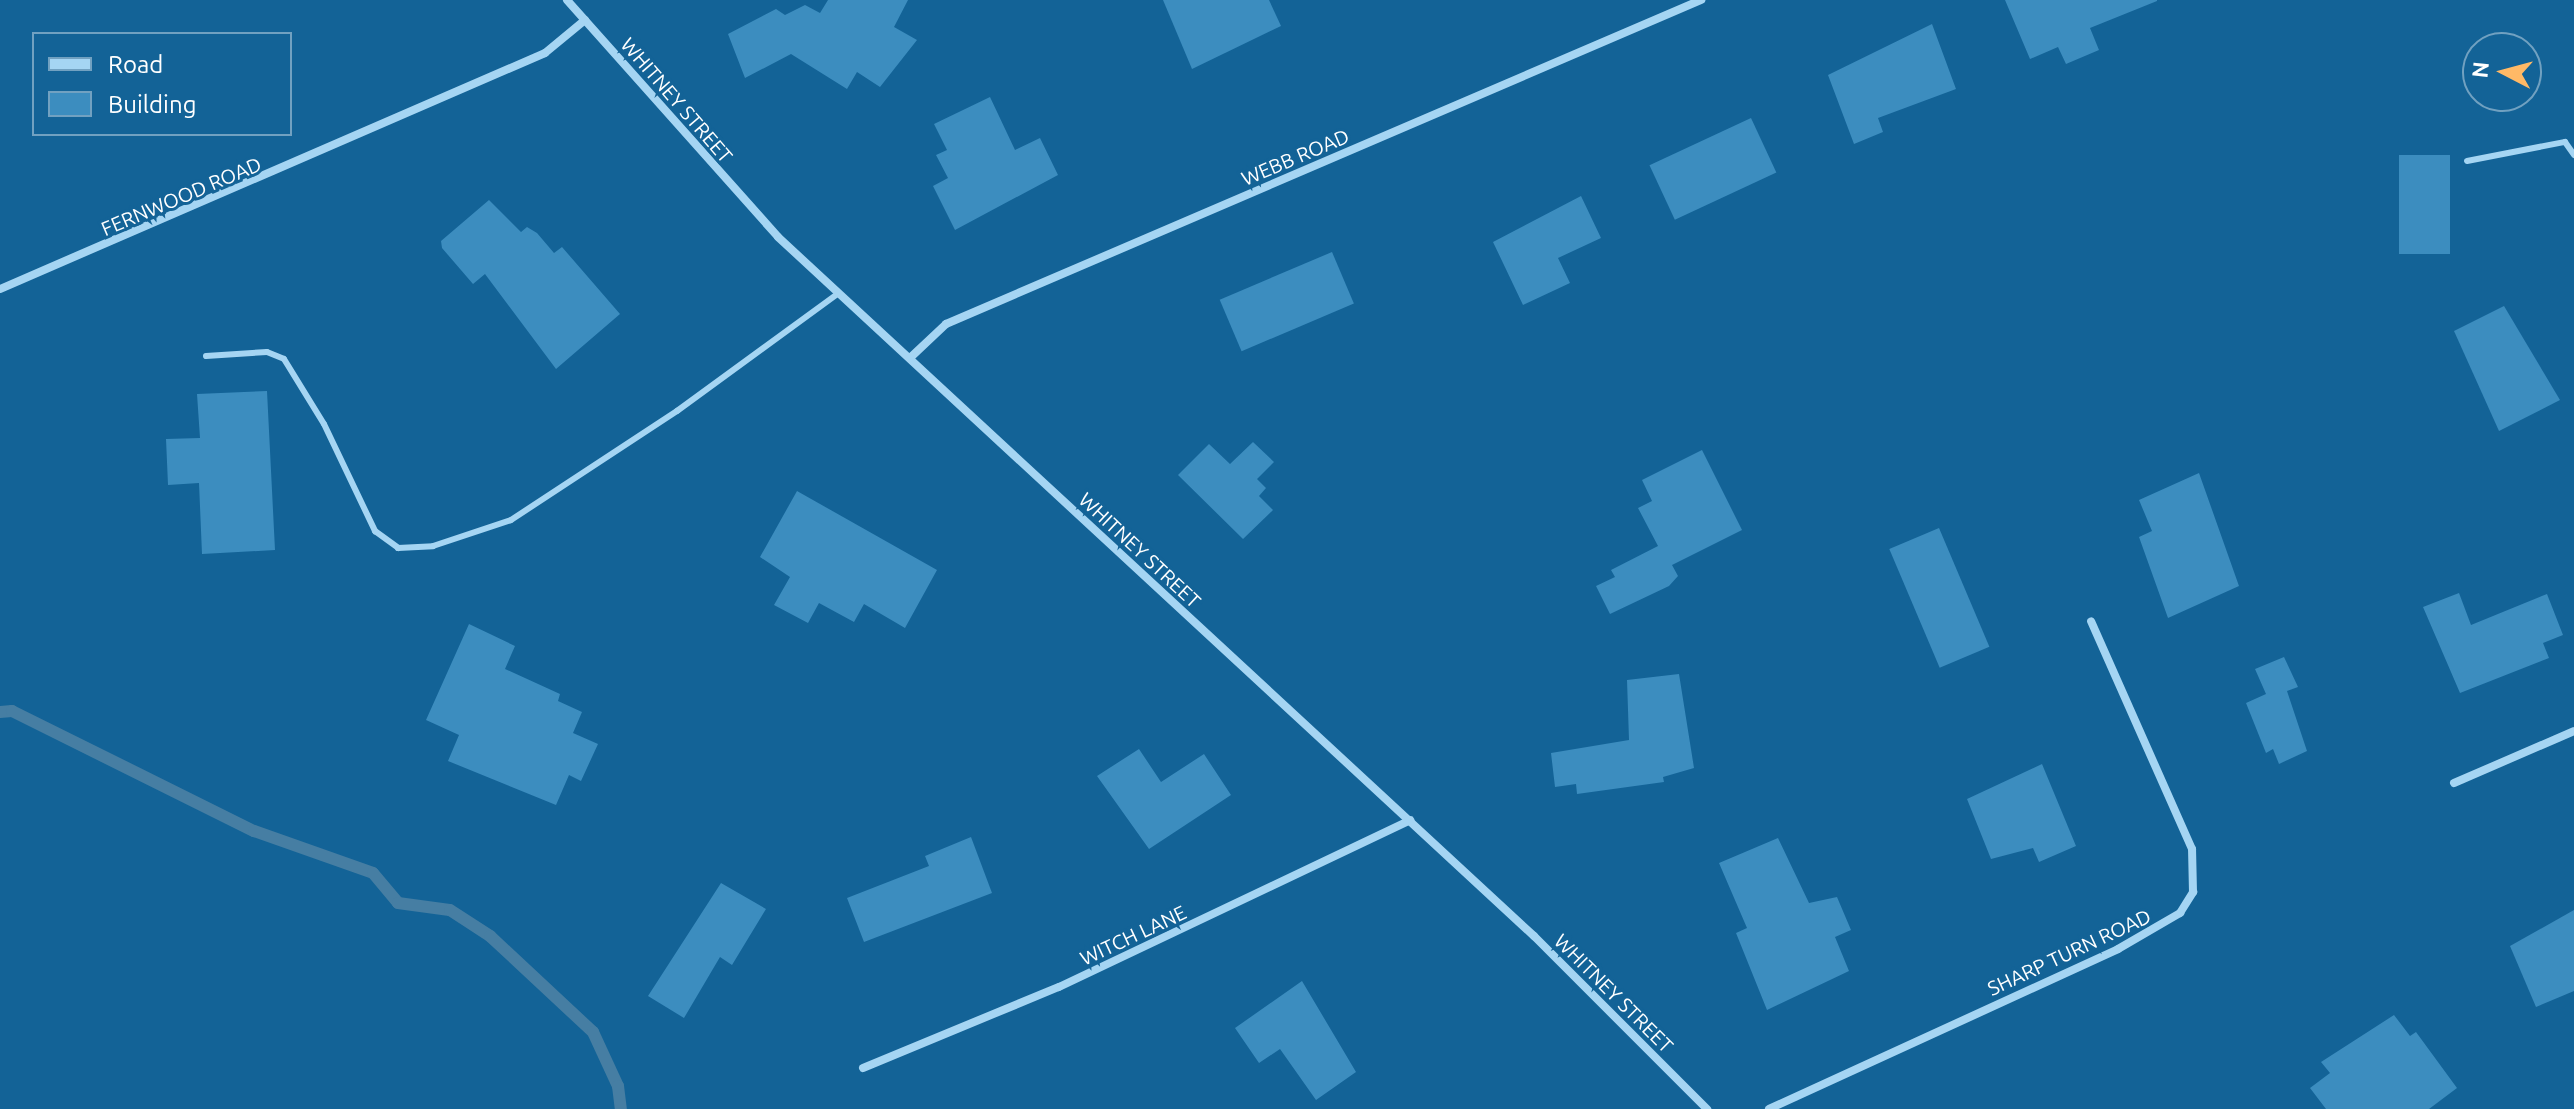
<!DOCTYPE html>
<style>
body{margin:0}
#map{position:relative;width:2574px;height:1109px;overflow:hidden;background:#136397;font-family:Ubuntu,sans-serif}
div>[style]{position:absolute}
.stream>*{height:12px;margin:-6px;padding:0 6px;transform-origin:6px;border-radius:6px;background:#467ea3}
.building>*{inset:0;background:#3c8dbf;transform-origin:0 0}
.lane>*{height:6px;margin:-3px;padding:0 3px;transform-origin:3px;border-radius:3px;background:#a5d5f3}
.street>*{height:8px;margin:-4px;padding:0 4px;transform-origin:4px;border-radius:4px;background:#a5d5f3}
span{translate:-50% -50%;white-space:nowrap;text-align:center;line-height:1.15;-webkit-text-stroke:6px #136397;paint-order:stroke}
.street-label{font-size:20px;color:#fff}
.legend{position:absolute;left:32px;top:32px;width:260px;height:104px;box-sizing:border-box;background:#136397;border:2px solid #71a1c1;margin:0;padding:10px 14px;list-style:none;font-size:24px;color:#fff}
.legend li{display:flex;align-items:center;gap:16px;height:40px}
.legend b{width:40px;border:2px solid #71a1c1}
.north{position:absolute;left:2462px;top:32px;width:80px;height:80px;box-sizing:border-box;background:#136397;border:2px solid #71a1c1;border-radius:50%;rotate:276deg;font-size:22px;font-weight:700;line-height:32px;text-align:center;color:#fff}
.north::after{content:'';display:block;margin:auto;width:28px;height:36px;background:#ffb966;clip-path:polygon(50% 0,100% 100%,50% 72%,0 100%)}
</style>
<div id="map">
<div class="stream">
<i style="left:0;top:712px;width:12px;rotate:-5deg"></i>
<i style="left:12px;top:711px;width:270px;rotate:26.4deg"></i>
<i style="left:254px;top:831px;width:126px;rotate:19.4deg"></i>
<i style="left:373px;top:873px;width:39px;rotate:50deg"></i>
<i style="left:398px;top:903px;width:52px;rotate:7.7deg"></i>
<i style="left:450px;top:910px;width:48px;rotate:33deg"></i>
<i style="left:490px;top:936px;width:141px;rotate:43deg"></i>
<i style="left:593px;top:1032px;width:60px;rotate:65.2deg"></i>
<i style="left:618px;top:1086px;width:23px;rotate:83deg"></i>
</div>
<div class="building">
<i style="clip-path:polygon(828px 0,908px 0,894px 27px,917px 40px,880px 87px,857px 72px,847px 89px,791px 54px,745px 78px,728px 34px,776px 9px,785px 15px,805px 5px,820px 13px)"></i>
<i style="clip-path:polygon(1163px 0,1269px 0,1281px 26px,1192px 69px)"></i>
<i style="clip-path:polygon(2005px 0,2157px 0,2157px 1px,2090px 28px,2099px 50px,2066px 64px,2058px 47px,2030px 59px)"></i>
<i style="clip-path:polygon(1932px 24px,1956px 89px,1878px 118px,1883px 132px,1854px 144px,1828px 75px)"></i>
<i style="clip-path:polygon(990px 97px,1015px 150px,1040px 138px,1058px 175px,955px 230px,933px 186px,948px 178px,936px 155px,947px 150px,934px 124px)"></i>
<i style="left:1751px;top:118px;width:60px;height:112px;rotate:65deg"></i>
<i style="left:2399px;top:155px;width:51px;height:99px"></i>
<i style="clip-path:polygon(1581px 196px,1601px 238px,1558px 258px,1570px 283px,1523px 305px,1493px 242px)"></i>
<i style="clip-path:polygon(489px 200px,521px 232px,527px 227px,537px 233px,554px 253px,562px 247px,620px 314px,556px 369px,485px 274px,473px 284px,442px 248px,441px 241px)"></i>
<i style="left:1332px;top:252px;width:56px;height:122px;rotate:67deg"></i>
<i style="clip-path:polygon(2504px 306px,2560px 400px,2499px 431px,2454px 331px)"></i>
<i style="clip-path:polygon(267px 391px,275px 550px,202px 554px,199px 483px,168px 485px,166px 439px,200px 438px,197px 394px)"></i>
<i style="clip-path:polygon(1253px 442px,1274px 462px,1257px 479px,1266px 488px,1259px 496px,1273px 510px,1243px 539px,1178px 475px,1209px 444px,1230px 464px)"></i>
<i style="clip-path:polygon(1702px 450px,1742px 530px,1672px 565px,1678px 576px,1669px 586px,1610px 614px,1596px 586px,1615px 577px,1611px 570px,1658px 546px,1638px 508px,1652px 501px,1642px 480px)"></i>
<i style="clip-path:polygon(2199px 473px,2239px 586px,2168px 618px,2139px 537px,2152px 531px,2139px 500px)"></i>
<i style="clip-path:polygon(797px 491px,937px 570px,905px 628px,864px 604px,854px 622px,819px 603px,808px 623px,774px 605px,790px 577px,760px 557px)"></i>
<i style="left:1939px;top:528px;width:129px;height:54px;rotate:67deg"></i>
<i style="clip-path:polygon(2459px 593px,2471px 625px,2547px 594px,2563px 635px,2543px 643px,2549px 658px,2460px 693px,2423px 607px)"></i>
<i style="clip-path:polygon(469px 624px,515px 646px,505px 669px,560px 694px,558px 701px,582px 712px,573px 733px,598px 744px,581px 781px,569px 775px,556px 805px,448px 761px,459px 735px,426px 720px)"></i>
<i style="clip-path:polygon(2284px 657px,2298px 687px,2287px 691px,2307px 751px,2279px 764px,2273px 749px,2266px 753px,2246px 703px,2266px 694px,2255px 669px)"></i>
<i style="clip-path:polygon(1679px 674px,1694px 768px,1663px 777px,1664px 782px,1577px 794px,1576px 784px,1555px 787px,1551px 753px,1629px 740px,1627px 680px)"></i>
<i style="clip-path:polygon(1139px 749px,1161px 782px,1204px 754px,1231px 795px,1149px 849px,1097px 776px)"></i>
<i style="clip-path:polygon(2042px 764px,2076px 846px,2039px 862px,2033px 848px,1991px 859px,1967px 799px)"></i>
<i style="clip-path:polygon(971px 837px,992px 893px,864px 942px,847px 898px,929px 866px,925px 856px)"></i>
<i style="clip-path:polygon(1778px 838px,1809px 903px,1837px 897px,1851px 930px,1835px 937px,1849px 971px,1767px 1010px,1736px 933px,1747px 928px,1719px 863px)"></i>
<i style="clip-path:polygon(721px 883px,766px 909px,732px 965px,720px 957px,684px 1018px,648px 996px)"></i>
<i style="clip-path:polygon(2574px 910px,2574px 991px,2536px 1007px,2510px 946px)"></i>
<i style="clip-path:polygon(1302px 981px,1356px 1072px,1316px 1100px,1280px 1049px,1259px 1063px,1235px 1028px)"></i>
<i style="clip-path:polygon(2394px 1015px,2410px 1036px,2416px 1032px,2457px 1088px,2429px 1109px,2326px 1109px,2310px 1088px,2330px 1073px,2321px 1062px)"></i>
</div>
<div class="lane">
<i style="left:2467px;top:161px;width:100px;rotate:-11deg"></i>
<i style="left:2565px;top:142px;width:16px;rotate:55deg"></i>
<i style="left:206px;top:356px;width:61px;rotate:-3.8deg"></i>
<i style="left:267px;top:352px;width:18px;rotate:22deg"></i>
<i style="left:284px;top:359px;width:76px;rotate:58.4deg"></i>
<i style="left:324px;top:424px;width:119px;rotate:64.5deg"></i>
<i style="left:375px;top:531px;width:29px;rotate:36deg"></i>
<i style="left:398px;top:548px;width:35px;rotate:-3deg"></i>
<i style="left:433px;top:546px;width:82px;rotate:-18.4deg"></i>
<i style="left:511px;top:520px;width:199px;rotate:-33.3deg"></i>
<i style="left:677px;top:411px;width:200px;rotate:-36.1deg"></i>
</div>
<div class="street">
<i style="left:567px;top:0;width:317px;rotate:48.3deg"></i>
<i style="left:778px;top:237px;width:1030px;rotate:42.76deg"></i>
<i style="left:1534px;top:936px;width:245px;rotate:45deg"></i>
<i style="left:0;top:289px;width:594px;rotate:-23.41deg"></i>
<i style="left:545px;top:53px;width:52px;rotate:-39.5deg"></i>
<i style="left:911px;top:357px;width:48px;rotate:-43.3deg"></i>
<i style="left:946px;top:324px;width:822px;rotate:-23.23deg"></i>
<i style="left:2454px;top:783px;width:131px;rotate:-23.4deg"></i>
<i style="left:863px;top:1068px;width:212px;rotate:-22.5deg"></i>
<i style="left:1059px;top:987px;width:389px;rotate:-25.4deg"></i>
<i style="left:1769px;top:1109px;width:384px;rotate:-24.6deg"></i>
<i style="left:2118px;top:949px;width:72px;rotate:-30.1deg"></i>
<i style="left:2180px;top:913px;width:25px;rotate:-58deg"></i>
<i style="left:2193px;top:892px;width:43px;rotate:-91.3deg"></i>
<i style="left:2192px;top:849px;width:249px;rotate:-113.9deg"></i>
</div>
<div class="street-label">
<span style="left:677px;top:100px;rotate:49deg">WHITNEY STREET</span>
<span style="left:1295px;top:157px;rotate:-23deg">WEBB ROAD</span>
<span style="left:181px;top:196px;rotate:-23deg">FERNWOOD ROAD</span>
<span style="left:1140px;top:550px;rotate:43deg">WHITNEY STREET</span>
<span style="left:1133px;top:935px;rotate:-25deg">WITCH LANE</span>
<span style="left:2069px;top:952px;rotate:-25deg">SHARP TURN ROAD</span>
<span style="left:1614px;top:993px;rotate:45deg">WHITNEY STREET</span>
</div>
<ul class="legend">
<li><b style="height:10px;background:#a5d5f3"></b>Road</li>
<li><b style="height:22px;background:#3c8dbf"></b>Building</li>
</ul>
<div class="north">N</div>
</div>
